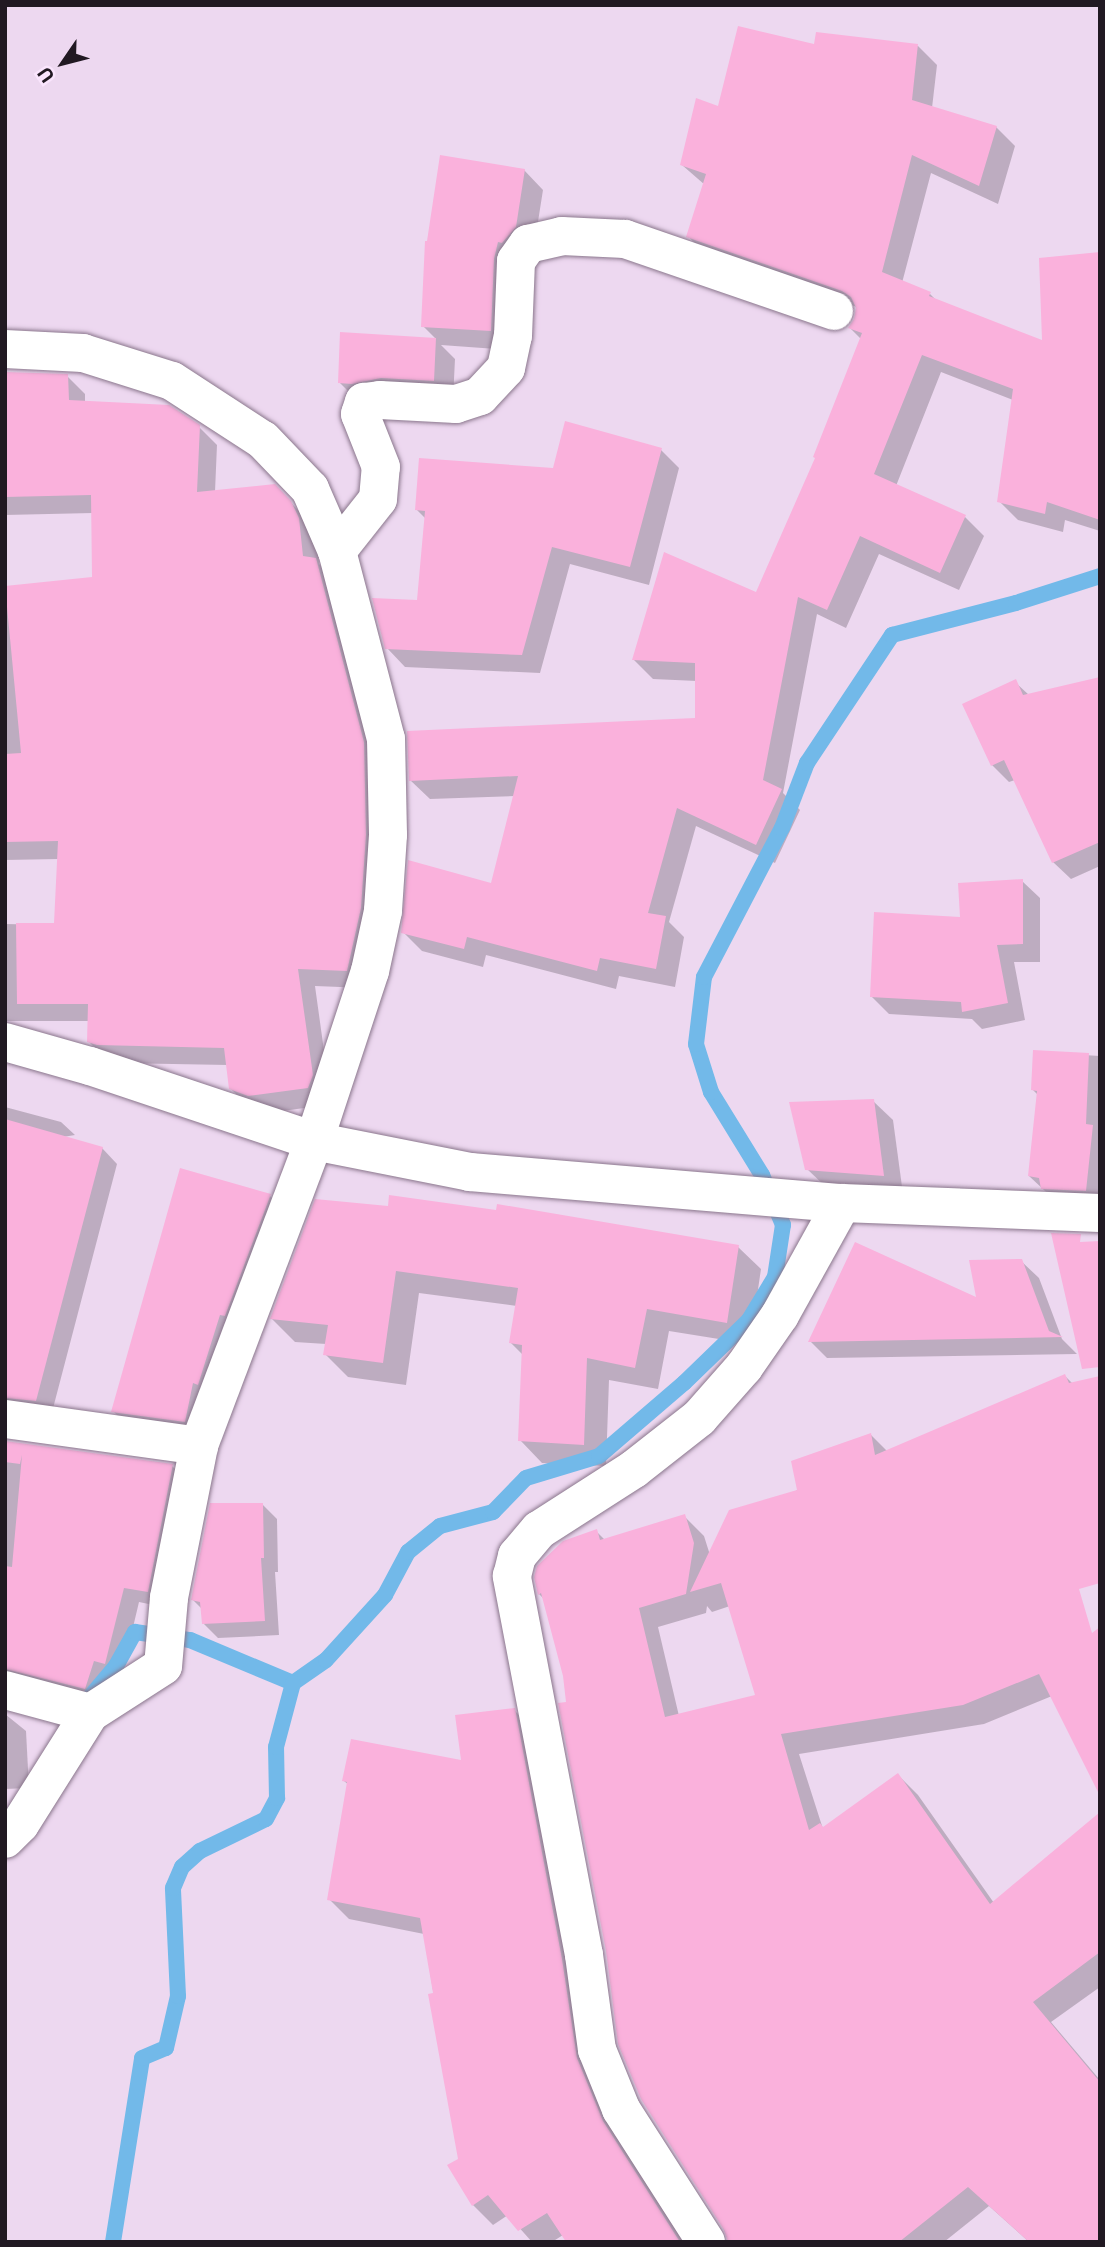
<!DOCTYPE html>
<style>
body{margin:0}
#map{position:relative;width:1105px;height:2247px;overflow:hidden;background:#edd8f0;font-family:"Public Sans",sans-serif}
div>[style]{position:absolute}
.shadow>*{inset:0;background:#0003}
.stream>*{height:16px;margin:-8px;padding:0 8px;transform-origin:8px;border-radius:8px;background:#72b9e9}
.building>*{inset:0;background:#fab1dc}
.roads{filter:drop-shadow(0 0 2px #8a768c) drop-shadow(0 0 2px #8a768c)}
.minor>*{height:38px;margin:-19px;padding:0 19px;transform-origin:19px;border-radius:19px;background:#fff}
span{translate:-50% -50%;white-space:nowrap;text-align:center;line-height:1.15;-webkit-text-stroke:7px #fae5fd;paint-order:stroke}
.frame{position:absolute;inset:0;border:7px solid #211922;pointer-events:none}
.north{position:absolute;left:28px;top:28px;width:70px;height:70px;-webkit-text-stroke:5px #fae5fd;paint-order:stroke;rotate:235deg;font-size:19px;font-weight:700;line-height:28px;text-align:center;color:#211922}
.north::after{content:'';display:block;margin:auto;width:24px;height:32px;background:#211922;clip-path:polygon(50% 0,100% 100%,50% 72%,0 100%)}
</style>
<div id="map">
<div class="shadow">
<i style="clip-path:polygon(815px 46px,918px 46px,937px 65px,932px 108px,996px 127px,1015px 146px,998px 204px,931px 173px,902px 283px,930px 294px,938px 302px,1044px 343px,1100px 254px,1100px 531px,1065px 520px,1063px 532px,1018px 520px,999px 501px,1013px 400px,941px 372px,896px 486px,965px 517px,984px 536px,959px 590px,879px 554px,846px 628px,817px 614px,783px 793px,800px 810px,775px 863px,696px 826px,669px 922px,684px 937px,675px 987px,619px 976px,616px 989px,486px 955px,483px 967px,422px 951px,403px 932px,492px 885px,515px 796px,430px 799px,410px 780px,697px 720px,697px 681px,653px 679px,634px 660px,757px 594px,817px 458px,861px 339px,850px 328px,856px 319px,857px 307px,707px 256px,688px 236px,705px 185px,682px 165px,719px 109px)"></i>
<i style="clip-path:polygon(524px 170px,543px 190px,534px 247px,510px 350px,441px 345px,455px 359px,453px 400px,359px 402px,340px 383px,342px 334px,436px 339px,423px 326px)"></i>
<i style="clip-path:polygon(5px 374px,67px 376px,85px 394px,85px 402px,199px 427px,217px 445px,215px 492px,274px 486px,309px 521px,316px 538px,319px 564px,334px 578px,381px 761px,365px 988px,315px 986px,330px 1094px,326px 1105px,268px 1113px,249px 1107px,231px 1089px,228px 1065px,117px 1063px,107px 1060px,89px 1042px,89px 1021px,5px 1021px,5px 924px,56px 925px,59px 859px,5px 860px,5px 587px,94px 579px,93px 513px,5px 515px)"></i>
<i style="clip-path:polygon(661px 450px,679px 468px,649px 585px,570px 564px,540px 673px,405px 667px,387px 648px,418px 602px,426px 519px,417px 510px)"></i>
<i style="clip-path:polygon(1100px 679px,1100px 866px,1071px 879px,1053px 862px,1015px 780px,1009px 782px,992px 765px,1015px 682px,1029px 695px)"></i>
<i style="clip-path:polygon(1022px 881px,1040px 898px,1040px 962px,1014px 962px,1025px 1020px,982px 1029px,972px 1019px,889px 1014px,871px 996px,962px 919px)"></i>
<i style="clip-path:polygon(1035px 1052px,1100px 1056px,1100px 1206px,1059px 1204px,1029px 1176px,1038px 1095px,1033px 1090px)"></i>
<i style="clip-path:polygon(873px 1101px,893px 1120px,903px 1194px,827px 1188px,807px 1169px)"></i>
<i style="clip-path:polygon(5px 1107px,61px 1122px,75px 1135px,63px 1137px,102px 1148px,117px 1164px,51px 1416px,5px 1419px)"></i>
<i style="clip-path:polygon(270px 1196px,289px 1215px,204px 1440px,133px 1431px,113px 1411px)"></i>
<i style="clip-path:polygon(317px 1201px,738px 1247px,761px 1269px,750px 1344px,669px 1331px,658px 1389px,609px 1380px,606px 1466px,542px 1463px,520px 1440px,523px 1355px,510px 1342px,517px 1306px,419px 1293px,406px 1385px,348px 1377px,325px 1354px,326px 1344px,295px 1342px,272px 1319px)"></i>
<i style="clip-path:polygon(1021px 1261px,1039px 1278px,1062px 1339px,1077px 1354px,827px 1358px,810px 1341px,978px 1300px)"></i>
<i style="clip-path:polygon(evenodd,1065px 1376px,1073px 1384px,1052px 1696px,984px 1724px,799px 1754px,823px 1829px,898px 1775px,918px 1795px,994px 1903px,1100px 1864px,1100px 1987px,1051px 2022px,1100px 2080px,1100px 2242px,1029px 2242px,989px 2206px,944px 2242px,729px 2242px,607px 1951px,564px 1676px,544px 1599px,539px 1594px,596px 1531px,605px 1540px,684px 1516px,704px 1536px,710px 1555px,871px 1435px,887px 1451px,1065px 1376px,707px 1606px,712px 1612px,730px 1606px,757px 1696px,679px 1716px,658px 1627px,706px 1613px,707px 1606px)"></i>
<i style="clip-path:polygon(5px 1443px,172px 1466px,188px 1481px,163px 1607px,139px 1602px,121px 1678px,109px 1675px,100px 1703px,5px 1689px)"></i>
<i style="clip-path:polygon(262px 1504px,277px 1519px,278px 1572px,275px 1572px,279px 1635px,218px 1638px,203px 1623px,203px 1610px,193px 1600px)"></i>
<i style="clip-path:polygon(514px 1710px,534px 1730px,582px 1980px,685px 2242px,568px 2242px,563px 2235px,552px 2242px,532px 2242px,508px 2215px,493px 2225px,473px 2205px,460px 2160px,424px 1934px,349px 1919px,329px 1899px,349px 1785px,344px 1781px,463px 1762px)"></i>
<i style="clip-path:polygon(5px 1714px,26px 1731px,29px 1788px,5px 1789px)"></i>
</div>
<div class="stream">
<i style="left:90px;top:1697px;width:40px;rotate:-50deg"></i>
<i style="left:116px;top:1666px;width:39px;rotate:-61deg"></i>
<i style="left:135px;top:1632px;width:56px;rotate:8.3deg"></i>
<i style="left:190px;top:1640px;width:112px;rotate:22.7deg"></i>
<i style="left:293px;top:1683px;width:40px;rotate:-34.9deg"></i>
<i style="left:326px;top:1660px;width:88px;rotate:-47.8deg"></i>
<i style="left:385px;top:1595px;width:49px;rotate:-61.9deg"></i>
<i style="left:408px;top:1552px;width:41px;rotate:-39.1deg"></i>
<i style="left:440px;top:1526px;width:55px;rotate:-14.8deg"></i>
<i style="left:493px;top:1512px;width:47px;rotate:-45.9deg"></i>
<i style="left:526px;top:1478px;width:76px;rotate:-16.8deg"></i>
<i style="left:599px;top:1456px;width:112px;rotate:-40.7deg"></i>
<i style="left:684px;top:1383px;width:91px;rotate:-44.1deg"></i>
<i style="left:749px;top:1320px;width:50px;rotate:-58.8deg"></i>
<i style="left:775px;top:1277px;width:53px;rotate:-81.3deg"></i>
<i style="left:783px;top:1225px;width:54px;rotate:-112.8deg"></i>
<i style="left:762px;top:1175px;width:97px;rotate:-121.6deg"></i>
<i style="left:711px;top:1092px;width:50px;rotate:-107.4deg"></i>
<i style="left:696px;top:1044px;width:67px;rotate:-83.2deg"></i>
<i style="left:704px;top:977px;width:168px;rotate:-62.4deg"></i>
<i style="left:782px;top:828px;width:70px;rotate:-69deg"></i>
<i style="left:807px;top:763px;width:154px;rotate:-56.4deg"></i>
<i style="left:892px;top:635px;width:128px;rotate:-14.5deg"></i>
<i style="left:1016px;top:603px;width:88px;rotate:-17.8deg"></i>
<i style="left:113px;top:2242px;width:186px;rotate:-81deg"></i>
<i style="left:142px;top:2058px;width:26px;rotate:-23deg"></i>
<i style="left:166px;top:2048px;width:53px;rotate:-77deg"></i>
<i style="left:178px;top:1996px;width:108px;rotate:-92.7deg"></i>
<i style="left:173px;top:1888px;width:23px;rotate:-67deg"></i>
<i style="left:182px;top:1867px;width:24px;rotate:-42deg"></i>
<i style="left:200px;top:1851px;width:73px;rotate:-25.9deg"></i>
<i style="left:266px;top:1819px;width:24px;rotate:-62deg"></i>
<i style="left:277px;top:1798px;width:51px;rotate:-91.1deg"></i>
<i style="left:276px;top:1747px;width:66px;rotate:-75.1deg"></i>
</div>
<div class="building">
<i style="clip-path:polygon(738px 26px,814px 44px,816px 32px,918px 44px,912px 100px,997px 126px,979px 186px,912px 155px,882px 272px,931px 292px,929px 296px,1042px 340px,1039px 258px,1100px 252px,1100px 520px,1047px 502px,1045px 514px,997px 502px,1013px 389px,922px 355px,874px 474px,966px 515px,940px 573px,860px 536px,827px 610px,798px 597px,763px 780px,782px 789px,756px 845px,677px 808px,648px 913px,666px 916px,656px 969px,600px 958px,597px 971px,467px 937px,464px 949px,401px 933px,408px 860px,491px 883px,518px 776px,409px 781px,407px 731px,695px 718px,695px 663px,632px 660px,664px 552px,756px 592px,815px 458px,813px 457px,862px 333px,848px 328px,854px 319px,856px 308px,851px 297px,842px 291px,686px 237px,706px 174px,680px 165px,696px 98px,718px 106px)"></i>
<i style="clip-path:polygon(440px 155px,525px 169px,516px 227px,502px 243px,498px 242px,494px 259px,491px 331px,421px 327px,425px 241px,427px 241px)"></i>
<i style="clip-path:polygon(340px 332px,436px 338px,434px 381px,381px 378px,352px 384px,338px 383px)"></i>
<i style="clip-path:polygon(5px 372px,68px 374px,69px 400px,169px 405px,200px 425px,197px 492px,275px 484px,291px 501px,299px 518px,303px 556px,316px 558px,364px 742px,366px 835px,361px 908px,347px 971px,298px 969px,313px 1075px,308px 1088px,248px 1096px,229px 1089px,224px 1048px,97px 1045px,87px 1042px,88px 1004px,17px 1004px,16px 923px,54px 923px,58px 841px,5px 842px,5px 754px,21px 753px,5px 586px,92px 577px,91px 495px,5px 497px)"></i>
<i style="clip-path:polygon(565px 421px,662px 448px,630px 567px,552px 547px,522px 655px,385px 649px,372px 598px,417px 600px,425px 511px,415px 510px,419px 458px,553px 468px)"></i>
<i style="clip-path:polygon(1100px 677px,1100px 842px,1052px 863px,1004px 760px,991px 766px,962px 704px,1016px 679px,1023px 695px)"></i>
<i style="clip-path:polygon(1023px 879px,1023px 944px,997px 945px,1008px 1003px,962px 1012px,961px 1002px,870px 997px,874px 912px,960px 917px,958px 883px)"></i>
<i style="clip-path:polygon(1033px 1050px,1089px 1053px,1086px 1124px,1093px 1125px,1086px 1191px,1041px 1189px,1039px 1178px,1028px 1176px,1037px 1091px,1031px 1090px)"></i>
<i style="clip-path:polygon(874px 1099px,884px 1176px,805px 1170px,789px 1102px)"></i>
<i style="clip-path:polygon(5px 1119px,103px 1147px,36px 1401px,5px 1398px)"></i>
<i style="clip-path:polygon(180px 1168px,271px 1194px,225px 1316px,220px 1315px,198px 1385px,193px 1383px,185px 1422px,111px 1412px)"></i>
<i style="clip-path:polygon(389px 1195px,496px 1210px,497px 1204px,739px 1245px,727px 1323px,647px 1309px,635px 1368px,587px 1358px,584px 1445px,518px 1441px,522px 1345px,509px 1343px,518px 1288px,396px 1271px,383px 1363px,323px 1355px,328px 1325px,270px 1319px,315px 1199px,388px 1206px)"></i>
<i style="clip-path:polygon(1051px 1233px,1081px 1234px,1080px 1242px,1100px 1241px,1100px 1367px,1082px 1369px)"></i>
<i style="clip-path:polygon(855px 1242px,976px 1297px,969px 1260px,1022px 1259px,1049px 1331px,1063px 1337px,808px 1342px)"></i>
<i style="clip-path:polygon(1065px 1374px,1069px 1383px,1100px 1376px,1100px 1583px,1079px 1589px,1092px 1633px,1100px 1627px,1100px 1796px,1039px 1674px,963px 1705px,781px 1734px,809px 1830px,820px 1823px,823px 1827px,898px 1773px,990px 1904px,1100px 1812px,1100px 1952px,1033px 2002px,1100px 2082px,1100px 2242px,1029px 2242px,968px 2187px,899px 2242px,728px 2242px,724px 2230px,641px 2099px,618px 2044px,606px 1951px,558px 1703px,566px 1702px,563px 1676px,541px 1593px,538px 1595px,534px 1577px,537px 1566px,563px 1541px,597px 1529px,600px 1540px,685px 1514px,694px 1543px,686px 1594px,639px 1608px,665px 1717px,755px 1695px,721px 1583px,690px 1592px,729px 1510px,797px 1490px,791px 1461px,871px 1433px,875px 1455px)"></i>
<i style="clip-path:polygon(5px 1441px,173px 1464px,148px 1592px,124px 1588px,105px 1664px,94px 1661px,85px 1689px,5px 1669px,5px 1566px,12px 1567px,22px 1455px,20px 1464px,5px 1462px)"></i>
<i style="clip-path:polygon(210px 1503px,263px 1503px,264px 1558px,261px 1558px,265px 1621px,202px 1624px,200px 1602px,191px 1600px)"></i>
<i style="clip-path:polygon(515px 1708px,562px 1959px,577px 2058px,603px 2121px,680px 2242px,566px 2242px,547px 2213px,518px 2231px,488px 2195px,472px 2206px,447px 2165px,458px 2159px,428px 1994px,433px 1993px,420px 1918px,327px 1900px,347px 1782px,342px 1781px,351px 1739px,461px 1760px,455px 1715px)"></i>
</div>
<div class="roads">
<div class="minor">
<i style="left:5px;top:349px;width:78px;rotate:2.9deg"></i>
<i style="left:83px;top:353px;width:93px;rotate:17.5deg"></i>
<i style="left:172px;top:381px;width:108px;rotate:33deg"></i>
<i style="left:263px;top:440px;width:68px;rotate:46.2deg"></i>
<i style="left:310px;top:489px;width:68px;rotate:66.5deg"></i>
<i style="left:337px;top:551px;width:194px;rotate:75.4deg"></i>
<i style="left:386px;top:739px;width:96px;rotate:88.8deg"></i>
<i style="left:388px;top:835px;width:76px;rotate:93.8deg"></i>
<i style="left:383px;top:911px;width:61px;rotate:102.2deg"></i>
<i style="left:370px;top:971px;width:179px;rotate:108.2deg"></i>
<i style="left:314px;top:1141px;width:326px;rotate:110.7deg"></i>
<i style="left:199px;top:1446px;width:155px;rotate:101.2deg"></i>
<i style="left:169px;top:1598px;width:68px;rotate:95deg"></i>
<i style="left:163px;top:1666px;width:87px;rotate:147.2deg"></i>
<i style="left:90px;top:1713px;width:131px;rotate:122.2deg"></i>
<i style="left:20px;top:1824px;width:21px;rotate:135deg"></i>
<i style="left:337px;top:551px;width:66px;rotate:-51.7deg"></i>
<i style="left:378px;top:499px;width:32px;rotate:-85deg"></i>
<i style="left:381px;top:467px;width:57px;rotate:-111.6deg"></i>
<i style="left:360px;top:414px;width:13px;rotate:-72deg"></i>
<i style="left:364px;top:402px;width:16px;rotate:-7deg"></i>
<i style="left:380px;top:400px;width:76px;rotate:3deg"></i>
<i style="left:456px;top:404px;width:25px;rotate:-18deg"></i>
<i style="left:480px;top:396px;width:38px;rotate:-47deg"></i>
<i style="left:506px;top:368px;width:33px;rotate:-78deg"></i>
<i style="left:513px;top:336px;width:75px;rotate:-87.7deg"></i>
<i style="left:516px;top:261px;width:21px;rotate:-55deg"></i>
<i style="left:528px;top:244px;width:35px;rotate:-13deg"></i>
<i style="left:562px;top:236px;width:63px;rotate:2.7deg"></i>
<i style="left:625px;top:239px;width:221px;rotate:19deg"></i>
<i style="left:5px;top:1042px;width:88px;rotate:15.8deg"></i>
<i style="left:90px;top:1066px;width:236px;rotate:18.5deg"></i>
<i style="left:314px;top:1141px;width:159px;rotate:11.2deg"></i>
<i style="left:470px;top:1172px;width:373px;rotate:4.8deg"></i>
<i style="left:842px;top:1203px;width:258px;rotate:2.2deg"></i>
<i style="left:5px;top:1419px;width:196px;rotate:7.9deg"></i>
<i style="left:5px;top:1690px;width:88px;rotate:15.1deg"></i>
<i style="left:706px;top:2242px;width:158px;rotate:-122.6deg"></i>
<i style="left:621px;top:2109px;width:64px;rotate:-112.1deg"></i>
<i style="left:597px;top:2050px;width:96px;rotate:-97.8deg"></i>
<i style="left:584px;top:1955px;width:386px;rotate:-100.8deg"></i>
<i style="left:512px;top:1576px;width:21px;rotate:-76deg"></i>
<i style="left:517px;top:1556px;width:34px;rotate:-50deg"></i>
<i style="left:539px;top:1530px;width:113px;rotate:-32.7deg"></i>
<i style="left:634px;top:1469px;width:83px;rotate:-38.1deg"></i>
<i style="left:699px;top:1418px;width:68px;rotate:-48.6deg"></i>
<i style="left:744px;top:1367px;width:63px;rotate:-55.3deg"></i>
<i style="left:780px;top:1315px;width:128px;rotate:-61deg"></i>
</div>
</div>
<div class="frame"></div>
<div class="north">U</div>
</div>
